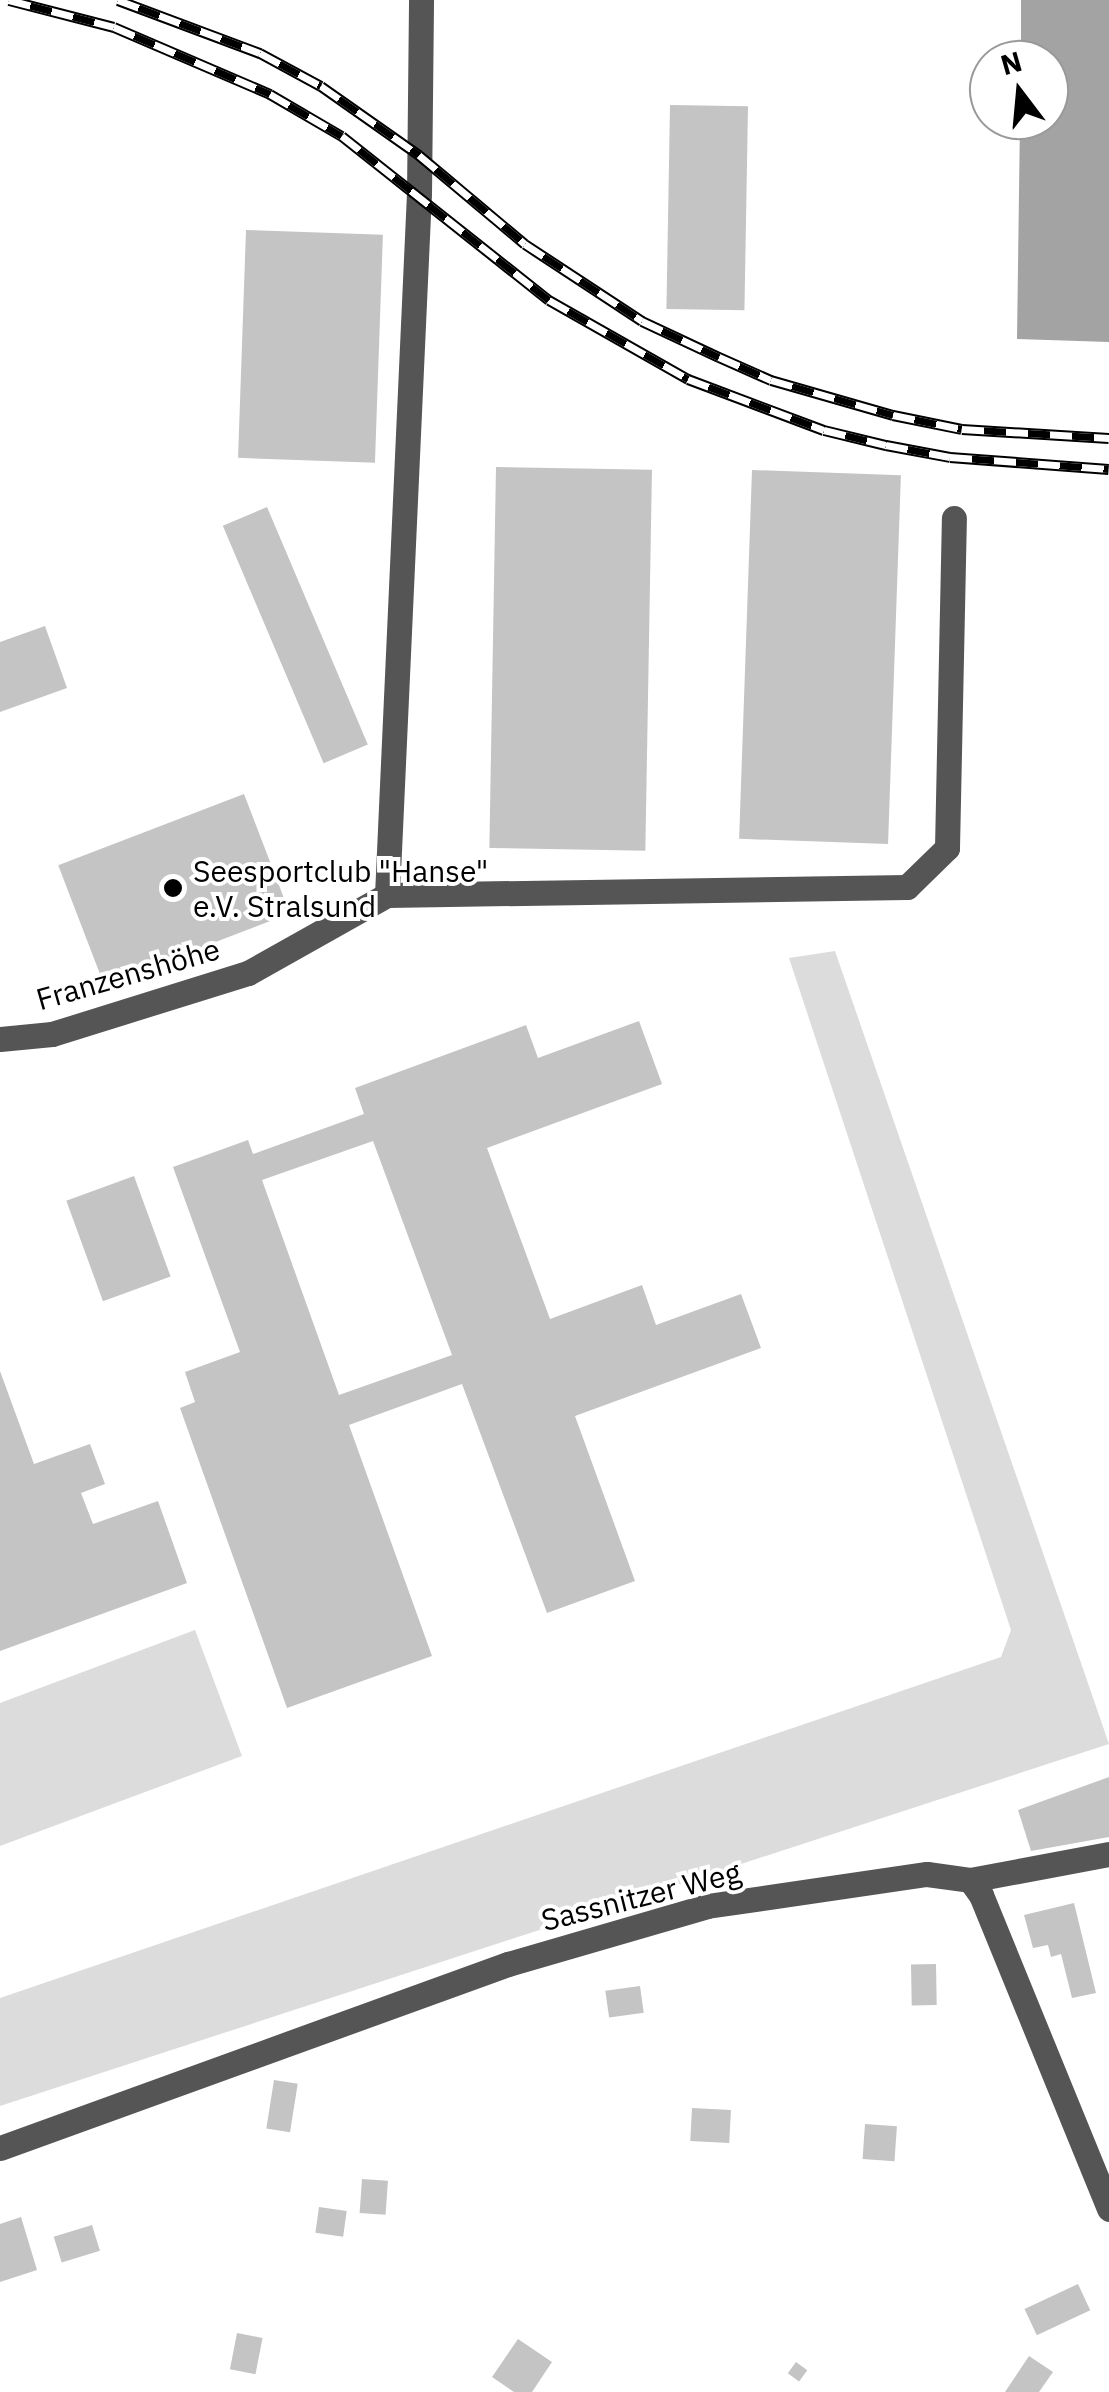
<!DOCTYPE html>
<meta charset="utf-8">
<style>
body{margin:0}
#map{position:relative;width:1109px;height:2392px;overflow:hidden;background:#fff;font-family:"IBM Plex Sans",sans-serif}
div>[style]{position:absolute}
.green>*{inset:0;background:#dcdcdc}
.water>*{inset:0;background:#a3a3a3}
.building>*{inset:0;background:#c4c4c4;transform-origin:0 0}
.minor>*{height:25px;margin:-12.5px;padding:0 12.5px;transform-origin:12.5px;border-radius:12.5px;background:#555}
.rail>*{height:11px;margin-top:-5.5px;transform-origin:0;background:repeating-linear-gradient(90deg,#fff 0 22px,#000 0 44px);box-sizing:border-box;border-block:2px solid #000}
.dots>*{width:28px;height:28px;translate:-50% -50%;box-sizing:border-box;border:5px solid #fff;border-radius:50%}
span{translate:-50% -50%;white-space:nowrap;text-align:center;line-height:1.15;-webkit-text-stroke:8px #fff;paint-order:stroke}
.poi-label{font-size:30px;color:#000}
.left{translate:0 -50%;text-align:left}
.street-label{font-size:30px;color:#000}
.north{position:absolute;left:969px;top:40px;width:100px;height:100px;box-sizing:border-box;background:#fff;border:2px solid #999;border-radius:50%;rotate:344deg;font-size:28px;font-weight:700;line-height:40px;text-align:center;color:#000}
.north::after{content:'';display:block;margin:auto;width:35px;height:45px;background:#000;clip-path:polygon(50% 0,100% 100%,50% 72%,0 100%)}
</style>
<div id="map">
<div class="green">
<i style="clip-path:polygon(835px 951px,1109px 1744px,0 2106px,0 1998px,1001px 1657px,1011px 1630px,789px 958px)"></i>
<i style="clip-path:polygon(195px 1630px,242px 1756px,0 1846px,0 1703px)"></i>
</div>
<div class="water">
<i style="clip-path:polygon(1021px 0,1109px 0,1109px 342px,1017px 339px,1020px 120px,1049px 120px,1049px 60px,1021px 60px)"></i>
</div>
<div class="building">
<i style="left:670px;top:105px;width:78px;height:204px;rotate:1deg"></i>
<i style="left:246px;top:230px;width:137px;height:228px;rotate:2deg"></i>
<i style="left:496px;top:467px;width:156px;height:381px;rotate:1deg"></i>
<i style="left:752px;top:470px;width:149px;height:369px;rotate:2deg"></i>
<i style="left:267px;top:507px;width:258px;height:48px;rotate:67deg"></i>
<i style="clip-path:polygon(45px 626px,67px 688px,0 712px,0 642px)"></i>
<i style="left:244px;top:794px;width:128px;height:199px;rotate:69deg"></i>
<i style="clip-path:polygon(evenodd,639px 1021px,662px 1084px,487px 1148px,550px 1319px,642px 1285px,656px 1325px,741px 1294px,761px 1348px,575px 1416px,635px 1581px,547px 1613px,462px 1384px,349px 1425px,432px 1656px,287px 1708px,180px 1408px,195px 1402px,185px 1372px,240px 1352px,173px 1167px,248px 1140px,253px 1154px,364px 1114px,355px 1088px,526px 1025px,538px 1058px,639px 1021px,373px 1141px,452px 1355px,339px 1395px,262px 1180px,373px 1141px)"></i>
<i style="left:134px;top:1176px;width:107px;height:72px;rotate:70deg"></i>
<i style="clip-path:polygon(0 1371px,34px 1464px,90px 1444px,105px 1484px,81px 1493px,93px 1524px,158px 1501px,187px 1583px,0 1651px)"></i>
<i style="clip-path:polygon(1109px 1777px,1109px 1837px,1031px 1851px,1018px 1810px)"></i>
<i style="clip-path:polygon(1074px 1903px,1096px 1993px,1072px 1998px,1061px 1954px,1051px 1957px,1048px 1945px,1033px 1948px,1024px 1915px)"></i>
<i style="left:936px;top:1964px;width:41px;height:25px;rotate:89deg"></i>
<i style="left:640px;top:1986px;width:27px;height:35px;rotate:82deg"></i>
<i style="left:274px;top:2080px;width:24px;height:49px;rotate:9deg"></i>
<i style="left:692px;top:2108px;width:39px;height:33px;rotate:3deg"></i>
<i style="left:865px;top:2124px;width:32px;height:35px;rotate:4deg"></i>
<i style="left:362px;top:2179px;width:26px;height:34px;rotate:4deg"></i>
<i style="left:319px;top:2207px;width:28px;height:26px;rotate:8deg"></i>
<i style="clip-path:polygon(21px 2217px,37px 2270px,0 2282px,0 2224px)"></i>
<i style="left:92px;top:2225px;width:27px;height:40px;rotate:73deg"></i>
<i style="left:1078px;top:2284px;width:29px;height:59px;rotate:65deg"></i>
<i style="left:237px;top:2333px;width:26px;height:37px;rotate:11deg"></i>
<i style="clip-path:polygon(518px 2339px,552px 2362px,532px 2392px,514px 2392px,492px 2377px)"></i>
<i style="clip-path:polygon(1029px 2356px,1053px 2372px,1039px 2392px,1005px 2392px)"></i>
<i style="left:796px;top:2362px;width:14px;height:14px;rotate:36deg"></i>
</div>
<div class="minor">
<i style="left:387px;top:895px;width:520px;rotate:-0.88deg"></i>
<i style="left:907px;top:887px;width:56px;rotate:-44.3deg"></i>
<i style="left:947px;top:848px;width:330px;rotate:-88.8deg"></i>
<i style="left:0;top:1039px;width:52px;rotate:-5.5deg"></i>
<i style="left:52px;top:1034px;width:205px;rotate:-17.3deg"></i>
<i style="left:248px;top:973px;width:159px;rotate:-29.3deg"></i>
<i style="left:387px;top:895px;width:702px;rotate:-87.39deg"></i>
<i style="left:419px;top:194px;width:194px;rotate:-89.4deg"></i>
<i style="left:970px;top:1880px;width:141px;rotate:-10.6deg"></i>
<i style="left:0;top:2148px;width:540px;rotate:-19.91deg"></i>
<i style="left:508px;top:1964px;width:207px;rotate:-16.2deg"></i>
<i style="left:707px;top:1906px;width:222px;rotate:-8.3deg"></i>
<i style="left:927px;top:1874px;width:43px;rotate:7.9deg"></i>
<i style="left:970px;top:1880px;width:19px;rotate:54deg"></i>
<i style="left:981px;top:1895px;width:339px;rotate:67.8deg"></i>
</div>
<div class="rail">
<i style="left:9px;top:0;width:108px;rotate:14.4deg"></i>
<i style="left:114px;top:27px;width:170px;rotate:23.2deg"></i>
<i style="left:270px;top:94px;width:83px;rotate:30.3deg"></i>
<i style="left:342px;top:136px;width:264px;rotate:38.4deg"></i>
<i style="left:549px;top:300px;width:160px;rotate:29.6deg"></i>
<i style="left:688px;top:379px;width:145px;rotate:20.6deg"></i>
<i style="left:824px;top:430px;width:64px;rotate:13.6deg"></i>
<i style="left:886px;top:445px;width:65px;rotate:10.6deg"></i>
<i style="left:950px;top:457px;width:159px;rotate:4.3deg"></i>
<i style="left:118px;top:0;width:152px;rotate:20.5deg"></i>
<i style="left:260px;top:53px;width:69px;rotate:28.4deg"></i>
<i style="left:321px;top:86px;width:120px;rotate:35.1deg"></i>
<i style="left:419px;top:155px;width:138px;rotate:40deg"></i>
<i style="left:525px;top:244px;width:140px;rotate:33.3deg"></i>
<i style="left:642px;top:321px;width:85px;rotate:25.1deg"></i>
<i style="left:719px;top:357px;width:57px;rotate:23.9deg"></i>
<i style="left:771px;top:380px;width:127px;rotate:16deg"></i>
<i style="left:893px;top:415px;width:70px;rotate:11.5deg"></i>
<i style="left:962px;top:429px;width:147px;rotate:3.5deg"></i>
</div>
<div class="dots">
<i style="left:173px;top:888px;background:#000"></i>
</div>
<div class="poi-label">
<span class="left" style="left:193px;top:888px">Seesportclub "Hanse"<br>e.V. Stralsund</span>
</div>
<div class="street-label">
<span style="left:128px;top:974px;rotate:-16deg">Franzenshöhe</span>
<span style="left:641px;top:1896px;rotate:-14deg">Sassnitzer Weg</span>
</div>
<div class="north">N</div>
</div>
